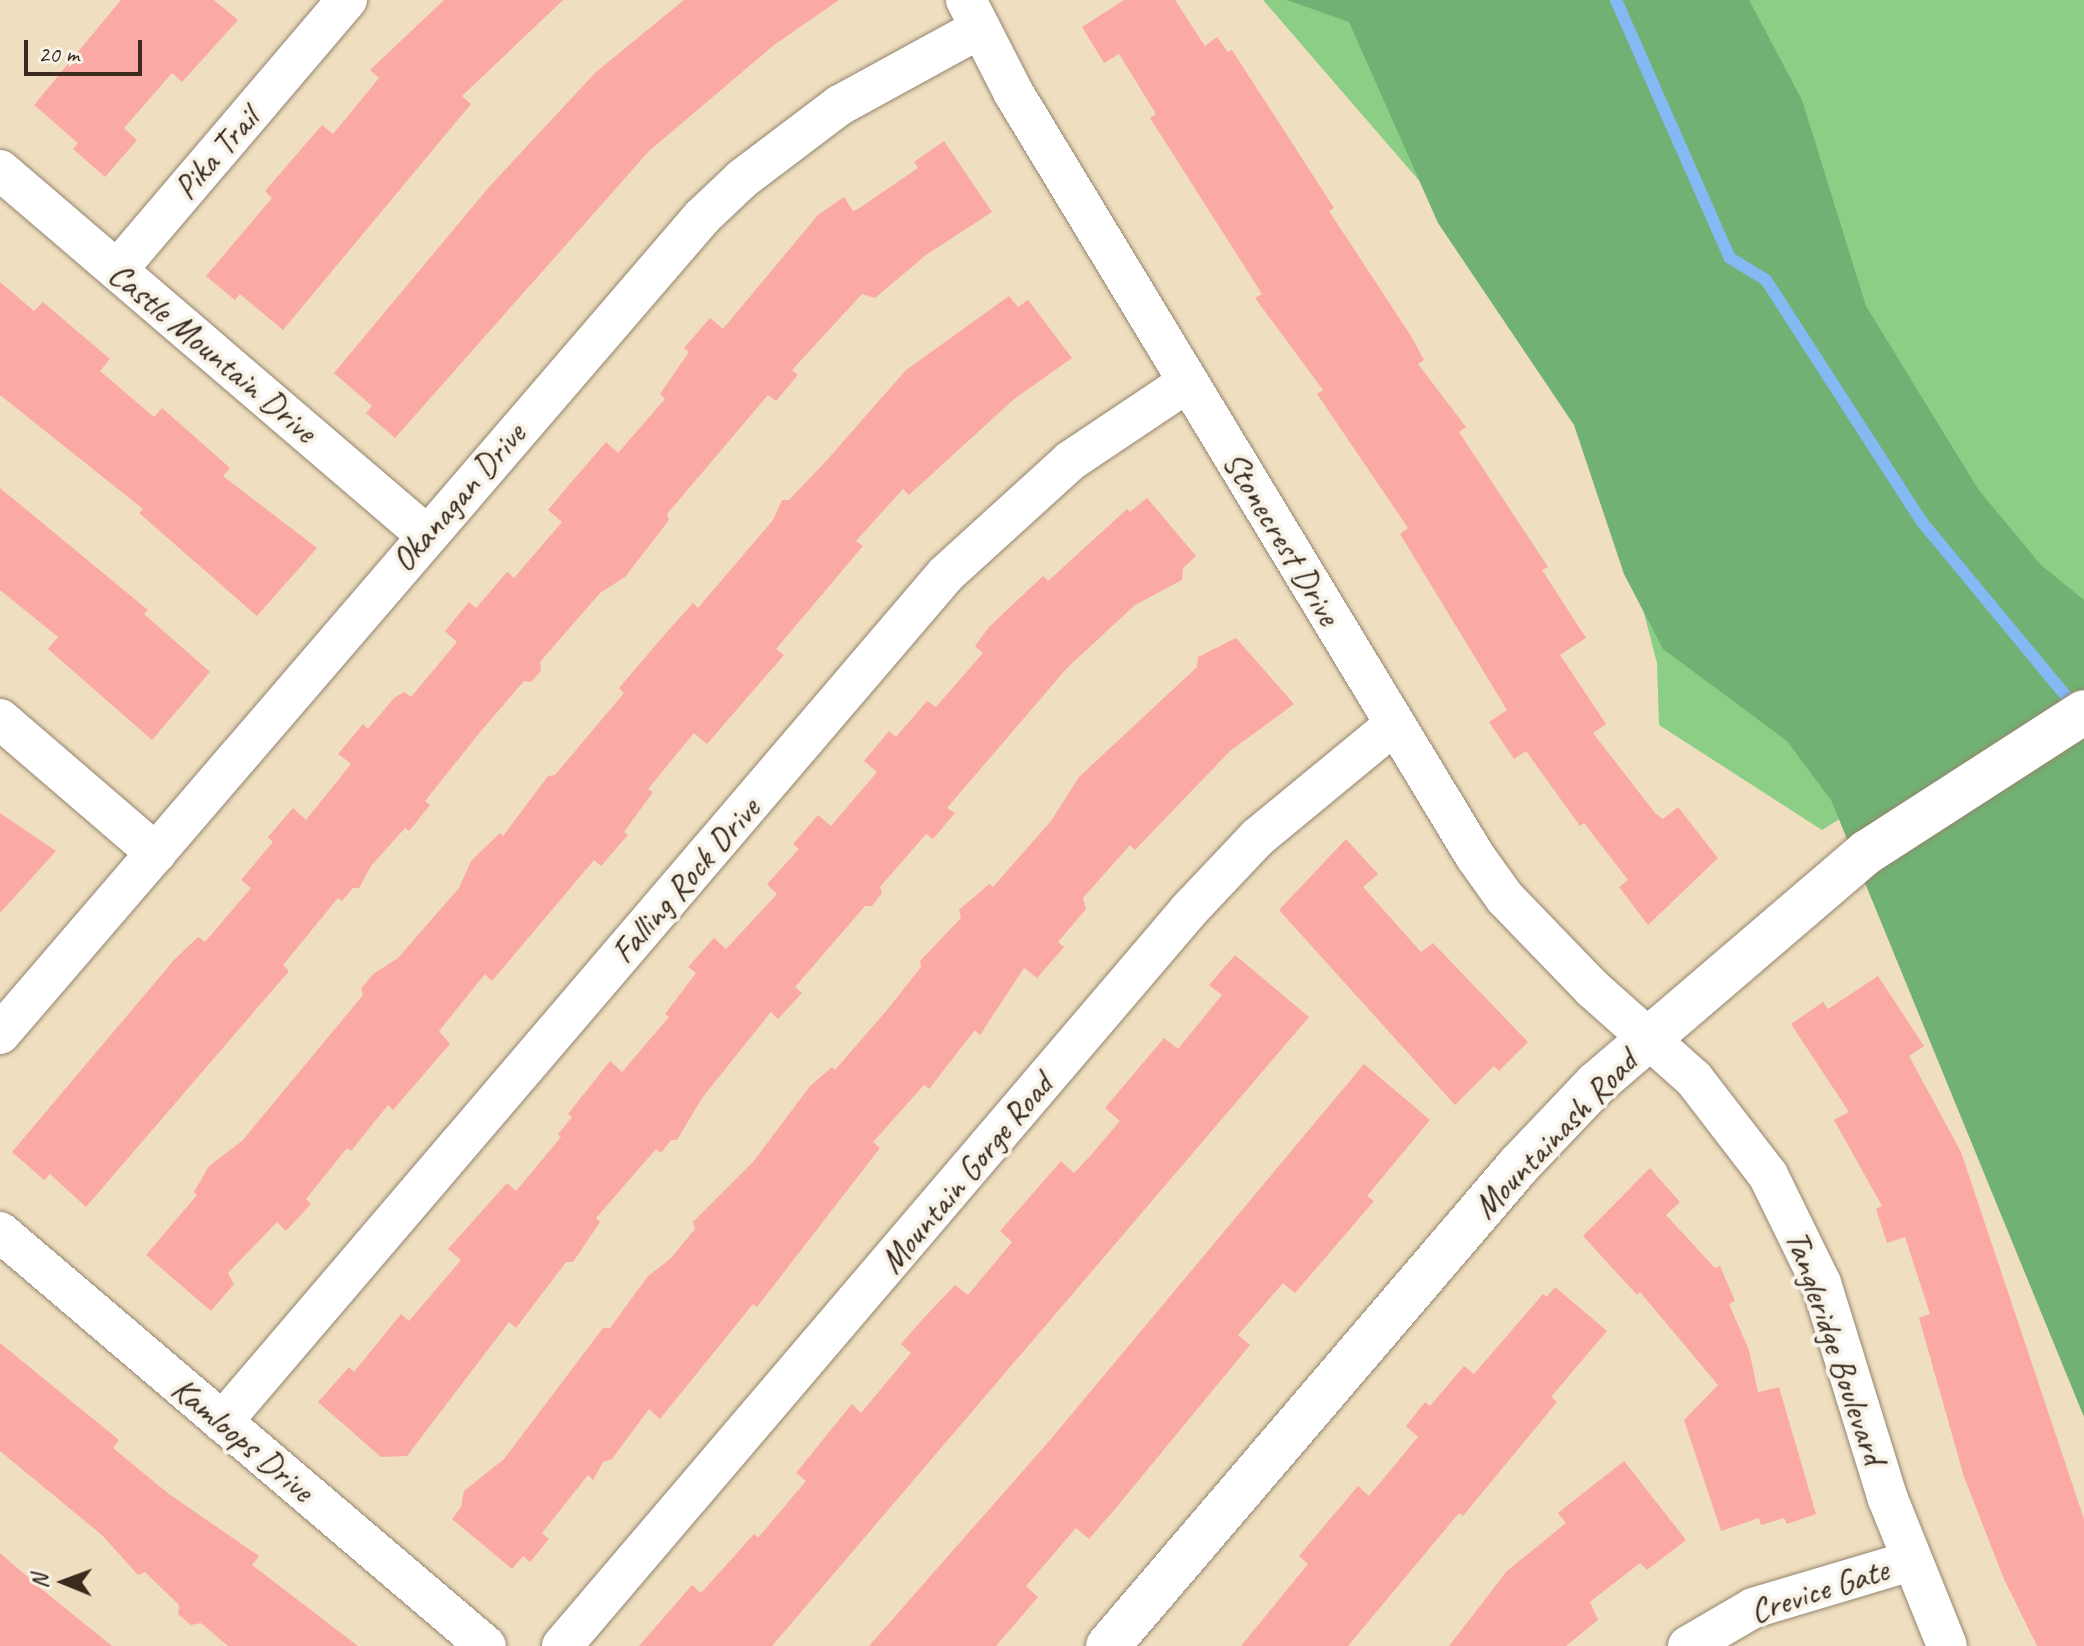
<!DOCTYPE html>
<style>
body{margin:0}
#map{position:relative;width:2084px;height:1646px;overflow:hidden;background:#efdfc0;font-family:Caveat,sans-serif}
div>[style]{position:absolute}
.green>*{inset:0;background:#8cce86}
.forest>*{inset:0;background:#71b173}
.stream>*{height:12px;margin:-6px;padding:0 6px;transform-origin:6px;border-radius:6px;background:#84b9f3}
.building>*{inset:0;background:#fba9a5}
.roads{filter:drop-shadow(0 0 2px #95846f) drop-shadow(0 0 2px #95846f)}
.street>*{height:40px;margin:-20px;padding:0 20px;transform-origin:20px;border-radius:20px;background:#fff}
.secondary>*{height:44px;margin:-22px;padding:0 22px;transform-origin:22px;border-radius:22px;background:#fff}
span{translate:-50% -50%;white-space:nowrap;text-align:center;line-height:1.15;-webkit-text-stroke:8px #f7f3e8;paint-order:stroke}
.street-label{font-size:34px;color:#3b2a1e}
.north{position:absolute;left:24px;top:1542px;width:80px;height:80px;-webkit-text-stroke:6px #f7f3e8;paint-order:stroke;rotate:271deg;font-size:22px;font-weight:700;line-height:32px;text-align:center;color:#3b2a1e}
.north::after{content:'';display:block;margin:auto;width:28px;height:36px;background:#3b2a1e;clip-path:polygon(50% 0,100% 100%,50% 72%,0 100%)}
.scale{position:absolute;left:24px;top:40px;width:118px;height:36px;box-sizing:border-box;border:4px solid #3b2a1e;border-top:0;padding-left:10px;font-size:24px;line-height:28px;white-space:nowrap;color:#3b2a1e;-webkit-text-stroke:6px #f7f3e8;paint-order:stroke}
</style>
<div id="map">
<div class="green">
<i style="clip-path:polygon(1263px 0,2084px 0,2084px 664px,1822px 830px,1659px 725px,1657px 663px,1583px 379px,1517px 294px)"></i>
</div>
<div class="forest">
<i style="clip-path:polygon(1287px 0,1749px 0,1802px 100px,1866px 306px,1978px 489px,2041px 565px,2084px 600px,2084px 1417px,1831px 800px,1787px 741px,1663px 649px,1624px 574px,1574px 425px,1438px 223px,1349px 22px)"></i>
</div>
<div class="stream">
<i style="left:1616px;top:0;width:282px;rotate:66.2deg"></i>
<i style="left:1730px;top:258px;width:42px;rotate:31.4deg"></i>
<i style="left:1766px;top:280px;width:288px;rotate:57.2deg"></i>
<i style="left:1922px;top:522px;width:241px;rotate:50.4deg"></i>
</div>
<div class="building">
<i style="clip-path:polygon(121px 0,214px 0,238px 20px,182px 82px,172px 73px,124px 128px,137px 140px,105px 177px,73px 149px,78px 143px,34px 105px)"></i>
<i style="clip-path:polygon(444px 0,563px 0,462px 96px,471px 104px,283px 330px,240px 294px,235px 300px,206px 276px,272px 198px,265px 191px,322px 125px,333px 134px,379px 78px,370px 70px)"></i>
<i style="clip-path:polygon(684px 0,839px 0,774px 45px,649px 151px,395px 438px,366px 413px,372px 406px,334px 373px,489px 187px,596px 72px)"></i>
<i style="clip-path:polygon(1124px 0,1175px 0,1205px 46px,1217px 37px,1228px 52px,1232px 50px,1334px 208px,1329px 211px,1411px 336px,1424px 360px,1418px 364px,1466px 427px,1459px 432px,1548px 567px,1542px 570px,1586px 638px,1560px 655px,1606px 724px,1593px 733px,1655px 813px,1663px 819px,1678px 807px,1718px 858px,1648px 925px,1619px 887px,1628px 880px,1584px 823px,1580px 826px,1526px 751px,1514px 759px,1489px 722px,1507px 710px,1400px 534px,1408px 528px,1317px 394px,1323px 390px,1255px 298px,1262px 294px,1150px 118px,1156px 114px,1119px 54px,1104px 63px,1082px 27px)"></i>
<i style="clip-path:polygon(944px 141px,992px 212px,926px 255px,875px 298px,862px 294px,792px 370px,798px 375px,776px 401px,768px 395px,667px 514px,669px 520px,625px 577px,600px 593px,540px 662px,541px 671px,531px 682px,524px 681px,481px 731px,425px 801px,430px 805px,409px 831px,405px 828px,371px 866px,359px 888px,353px 888px,342px 901px,338px 898px,283px 965px,289px 971px,86px 1207px,50px 1174px,44px 1180px,12px 1152px,174px 960px,198px 937px,205px 942px,251px 888px,241px 880px,273px 842px,268px 837px,293px 808px,306px 820px,351px 764px,338px 754px,363px 724px,368px 729px,394px 698px,404px 692px,411px 697px,457px 642px,445px 631px,469px 602px,476px 608px,507px 572px,514px 578px,562px 522px,548px 510px,568px 486px,606px 442px,618px 453px,665px 399px,660px 394px,689px 352px,684px 348px,710px 318px,723px 329px,818px 215px,844px 197px,853px 211px,858px 209px,918px 168px,914px 162px)"></i>
<i style="clip-path:polygon(0 282px,34px 311px,43px 302px,110px 359px,100px 371px,154px 417px,162px 408px,230px 468px,223px 476px,317px 548px,257px 616px,139px 513px,143px 509px,0 395px)"></i>
<i style="clip-path:polygon(1009px 296px,1018px 307px,1028px 300px,1072px 358px,1013px 400px,909px 495px,903px 489px,856px 541px,863px 546px,776px 649px,784px 655px,707px 744px,694px 733px,648px 789px,653px 792px,624px 832px,628px 835px,601px 866px,594px 860px,492px 981px,485px 974px,439px 1031px,450px 1044px,393px 1110px,388px 1105px,351px 1151px,347px 1148px,306px 1199px,311px 1204px,286px 1231px,277px 1222px,228px 1273px,234px 1284px,211px 1311px,146px 1255px,197px 1195px,194px 1192px,209px 1166px,242px 1141px,363px 995px,361px 989px,373px 974px,398px 958px,459px 888px,471px 861px,500px 833px,503px 836px,548px 776px,555px 775px,624px 693px,619px 688px,666px 633px,693px 603px,698px 608px,773px 520px,782px 500px,789px 500px,827px 460px,906px 370px)"></i>
<i style="clip-path:polygon(0 488px,148px 610px,144px 614px,210px 672px,152px 740px,48px 649px,58px 637px,0 590px)"></i>
<i style="clip-path:polygon(1147px 498px,1196px 556px,1183px 568px,1182px 580px,1135px 605px,1067px 668px,947px 808px,955px 813px,933px 839px,926px 834px,880px 887px,882px 893px,872px 906px,865px 906px,795px 987px,802px 993px,778px 1019px,771px 1012px,702px 1098px,677px 1140px,671px 1140px,661px 1153px,656px 1149px,596px 1218px,600px 1222px,573px 1262px,566px 1262px,516px 1328px,509px 1322px,407px 1456px,381px 1457px,318px 1402px,349px 1367px,354px 1372px,401px 1314px,409px 1321px,461px 1260px,448px 1249px,507px 1183px,516px 1191px,561px 1137px,558px 1134px,572px 1117px,568px 1114px,610px 1061px,622px 1072px,669px 1017px,665px 1014px,696px 973px,688px 967px,714px 938px,726px 949px,777px 894px,767px 884px,799px 849px,793px 844px,818px 815px,831px 826px,877px 772px,864px 761px,889px 731px,896px 737px,927px 701px,936px 707px,983px 653px,975px 646px,989px 627px,1043px 576px,1048px 581px,1127px 509px,1130px 512px)"></i>
<i style="clip-path:polygon(1236px 638px,1294px 704px,1230px 751px,1135px 850px,1130px 845px,1083px 898px,1086px 909px,1058px 942px,1064px 947px,1037px 978px,1024px 968px,980px 1035px,975px 1030px,929px 1089px,924px 1085px,873px 1142px,880px 1148px,757px 1307px,753px 1304px,660px 1419px,649px 1409px,612px 1459px,603px 1462px,593px 1480px,588px 1475px,542px 1533px,549px 1539px,530px 1562px,523px 1556px,512px 1569px,452px 1519px,461px 1507px,464px 1491px,504px 1459px,603px 1328px,610px 1328px,648px 1276px,670px 1259px,695px 1229px,693px 1222px,753px 1162px,810px 1086px,832px 1067px,835px 1070px,887px 1010px,921px 967px,920px 961px,961px 918px,959px 910px,989px 884px,993px 887px,1051px 821px,1079px 777px,1197px 667px,1198px 657px)"></i>
<i style="clip-path:polygon(0 813px,56px 851px,0 913px)"></i>
<i style="clip-path:polygon(1346px 839px,1378px 874px,1363px 887px,1421px 952px,1433px 943px,1528px 1042px,1499px 1071px,1494px 1066px,1455px 1105px,1279px 910px)"></i>
<i style="clip-path:polygon(1235px 955px,1309px 1017px,772px 1646px,639px 1646px,692px 1585px,701px 1593px,754px 1534px,758px 1538px,806px 1481px,796px 1473px,825px 1437px,852px 1404px,861px 1413px,911px 1353px,901px 1344px,920px 1322px,955px 1285px,968px 1295px,1012px 1242px,1000px 1231px,1061px 1161px,1074px 1173px,1091px 1155px,1120px 1121px,1105px 1108px,1164px 1038px,1178px 1049px,1222px 995px,1209px 985px)"></i>
<i style="clip-path:polygon(1878px 976px,1924px 1046px,1909px 1056px,1961px 1152px,2084px 1519px,2084px 1646px,2037px 1646px,2004px 1579px,1964px 1477px,1919px 1318px,1930px 1314px,1905px 1237px,1887px 1243px,1876px 1209px,1882px 1206px,1834px 1120px,1849px 1112px,1791px 1024px,1823px 1002px,1828px 1009px)"></i>
<i style="clip-path:polygon(1364px 1064px,1430px 1120px,1367px 1196px,1374px 1201px,1295px 1293px,1283px 1283px,1238px 1335px,1250px 1345px,1115px 1509px,1089px 1539px,1076px 1528px,1026px 1586px,1038px 1597px,996px 1646px,869px 1646px,1050px 1440px)"></i>
<i style="clip-path:polygon(1650px 1168px,1680px 1202px,1666px 1215px,1715px 1268px,1720px 1266px,1735px 1301px,1729px 1304px,1749px 1350px,1758px 1392px,1779px 1387px,1816px 1514px,1787px 1524px,1784px 1518px,1761px 1525px,1759px 1518px,1721px 1531px,1684px 1420px,1718px 1385px,1640px 1292px,1637px 1295px,1583px 1236px)"></i>
<i style="clip-path:polygon(1555px 1287px,1607px 1331px,1551px 1397px,1557px 1402px,1463px 1516px,1459px 1513px,1348px 1646px,1241px 1646px,1308px 1564px,1299px 1556px,1341px 1506px,1358px 1486px,1369px 1496px,1418px 1437px,1406px 1426px,1425px 1402px,1430px 1406px,1464px 1366px,1474px 1374px,1543px 1294px,1547px 1297px)"></i>
<i style="clip-path:polygon(0 1343px,119px 1440px,113px 1448px,169px 1494px,259px 1556px,252px 1565px,358px 1646px,228px 1646px,201px 1623px,191px 1625px,178px 1614px,179px 1605px,145px 1572px,138px 1575px,103px 1536px,0 1451px)"></i>
<i style="clip-path:polygon(1624px 1461px,1686px 1540px,1647px 1570px,1640px 1563px,1590px 1602px,1598px 1620px,1566px 1646px,1449px 1646px,1507px 1571px,1566px 1523px,1558px 1513px)"></i>
<i style="clip-path:polygon(0 1553px,44px 1591px,112px 1646px,0 1646px)"></i>
</div>
<div class="roads">
<div class="street">
<i style="left:966px;top:0;width:103px;rotate:62.9deg"></i>
<i style="left:1013px;top:92px;width:893px;rotate:58.84deg"></i>
<i style="left:1475px;top:856px;width:52px;rotate:54.5deg"></i>
<i style="left:1505px;top:898px;width:127px;rotate:46deg"></i>
<i style="left:1593px;top:989px;width:135px;rotate:41.7deg"></i>
<i style="left:1694px;top:1079px;width:121px;rotate:52.4deg"></i>
<i style="left:1768px;top:1175px;width:120px;rotate:63.9deg"></i>
<i style="left:1821px;top:1283px;width:226px;rotate:72.8deg"></i>
<i style="left:1888px;top:1499px;width:158px;rotate:68.1deg"></i>
<i style="left:0;top:170px;width:560px;rotate:40.58deg"></i>
<i style="left:117px;top:270px;width:355px;rotate:-49.6deg"></i>
<i style="left:0;top:719px;width:206px;rotate:40.7deg"></i>
<i style="left:0;top:1034px;width:1077px;rotate:-49.33deg"></i>
<i style="left:702px;top:217px;width:55px;rotate:-43.5deg"></i>
<i style="left:742px;top:179px;width:123px;rotate:-37.1deg"></i>
<i style="left:840px;top:105px;width:156px;rotate:-28.7deg"></i>
<i style="left:0;top:1232px;width:638px;rotate:40.43deg"></i>
<i style="left:222px;top:1422px;width:1115px;rotate:-49.51deg"></i>
<i style="left:946px;top:574px;width:168px;rotate:-42.3deg"></i>
<i style="left:1070px;top:461px;width:142px;rotate:-33.8deg"></i>
<i style="left:562px;top:1646px;width:967px;rotate:-49.57deg"></i>
<i style="left:1189px;top:910px;width:100px;rotate:-46.6deg"></i>
<i style="left:1258px;top:837px;width:176px;rotate:-39.5deg"></i>
<i style="left:1688px;top:1646px;width:75px;rotate:-30.3deg"></i>
<i style="left:1753px;top:1608px;width:165px;rotate:-16.6deg"></i>
</div>
<div class="secondary">
<i style="left:1108px;top:1646px;width:633px;rotate:-49.49deg"></i>
<i style="left:1519px;top:1165px;width:112px;rotate:-46.5deg"></i>
<i style="left:1596px;top:1084px;width:357px;rotate:-40.6deg"></i>
<i style="left:1867px;top:852px;width:258px;rotate:-32.8deg"></i>
</div>
</div>
<div class="street-label">
<span style="left:216px;top:153px;rotate:-49deg">Pika Trail</span>
<span style="left:213px;top:352px;rotate:40deg">Castle Mountain Drive</span>
<span style="left:458px;top:497px;rotate:-49deg">Okanagan Drive</span>
<span style="left:1282px;top:538px;rotate:59deg">Stonecrest Drive</span>
<span style="left:685px;top:880px;rotate:-49deg">Falling Rock Drive</span>
<span style="left:1555px;top:1134px;rotate:-46deg">Mountainash Road</span>
<span style="left:966px;top:1173px;rotate:-50deg">Mountain Gorge Road</span>
<span style="left:1836px;top:1347px;rotate:71deg">Tangleridge Boulevard</span>
<span style="left:243px;top:1439px;rotate:40deg">Kamloops Drive</span>
<span style="left:1819px;top:1590px;rotate:-18deg">Crevice Gate</span>
</div>
<div class="north">N</div>
<div class="scale">20 m</div>
</div>
